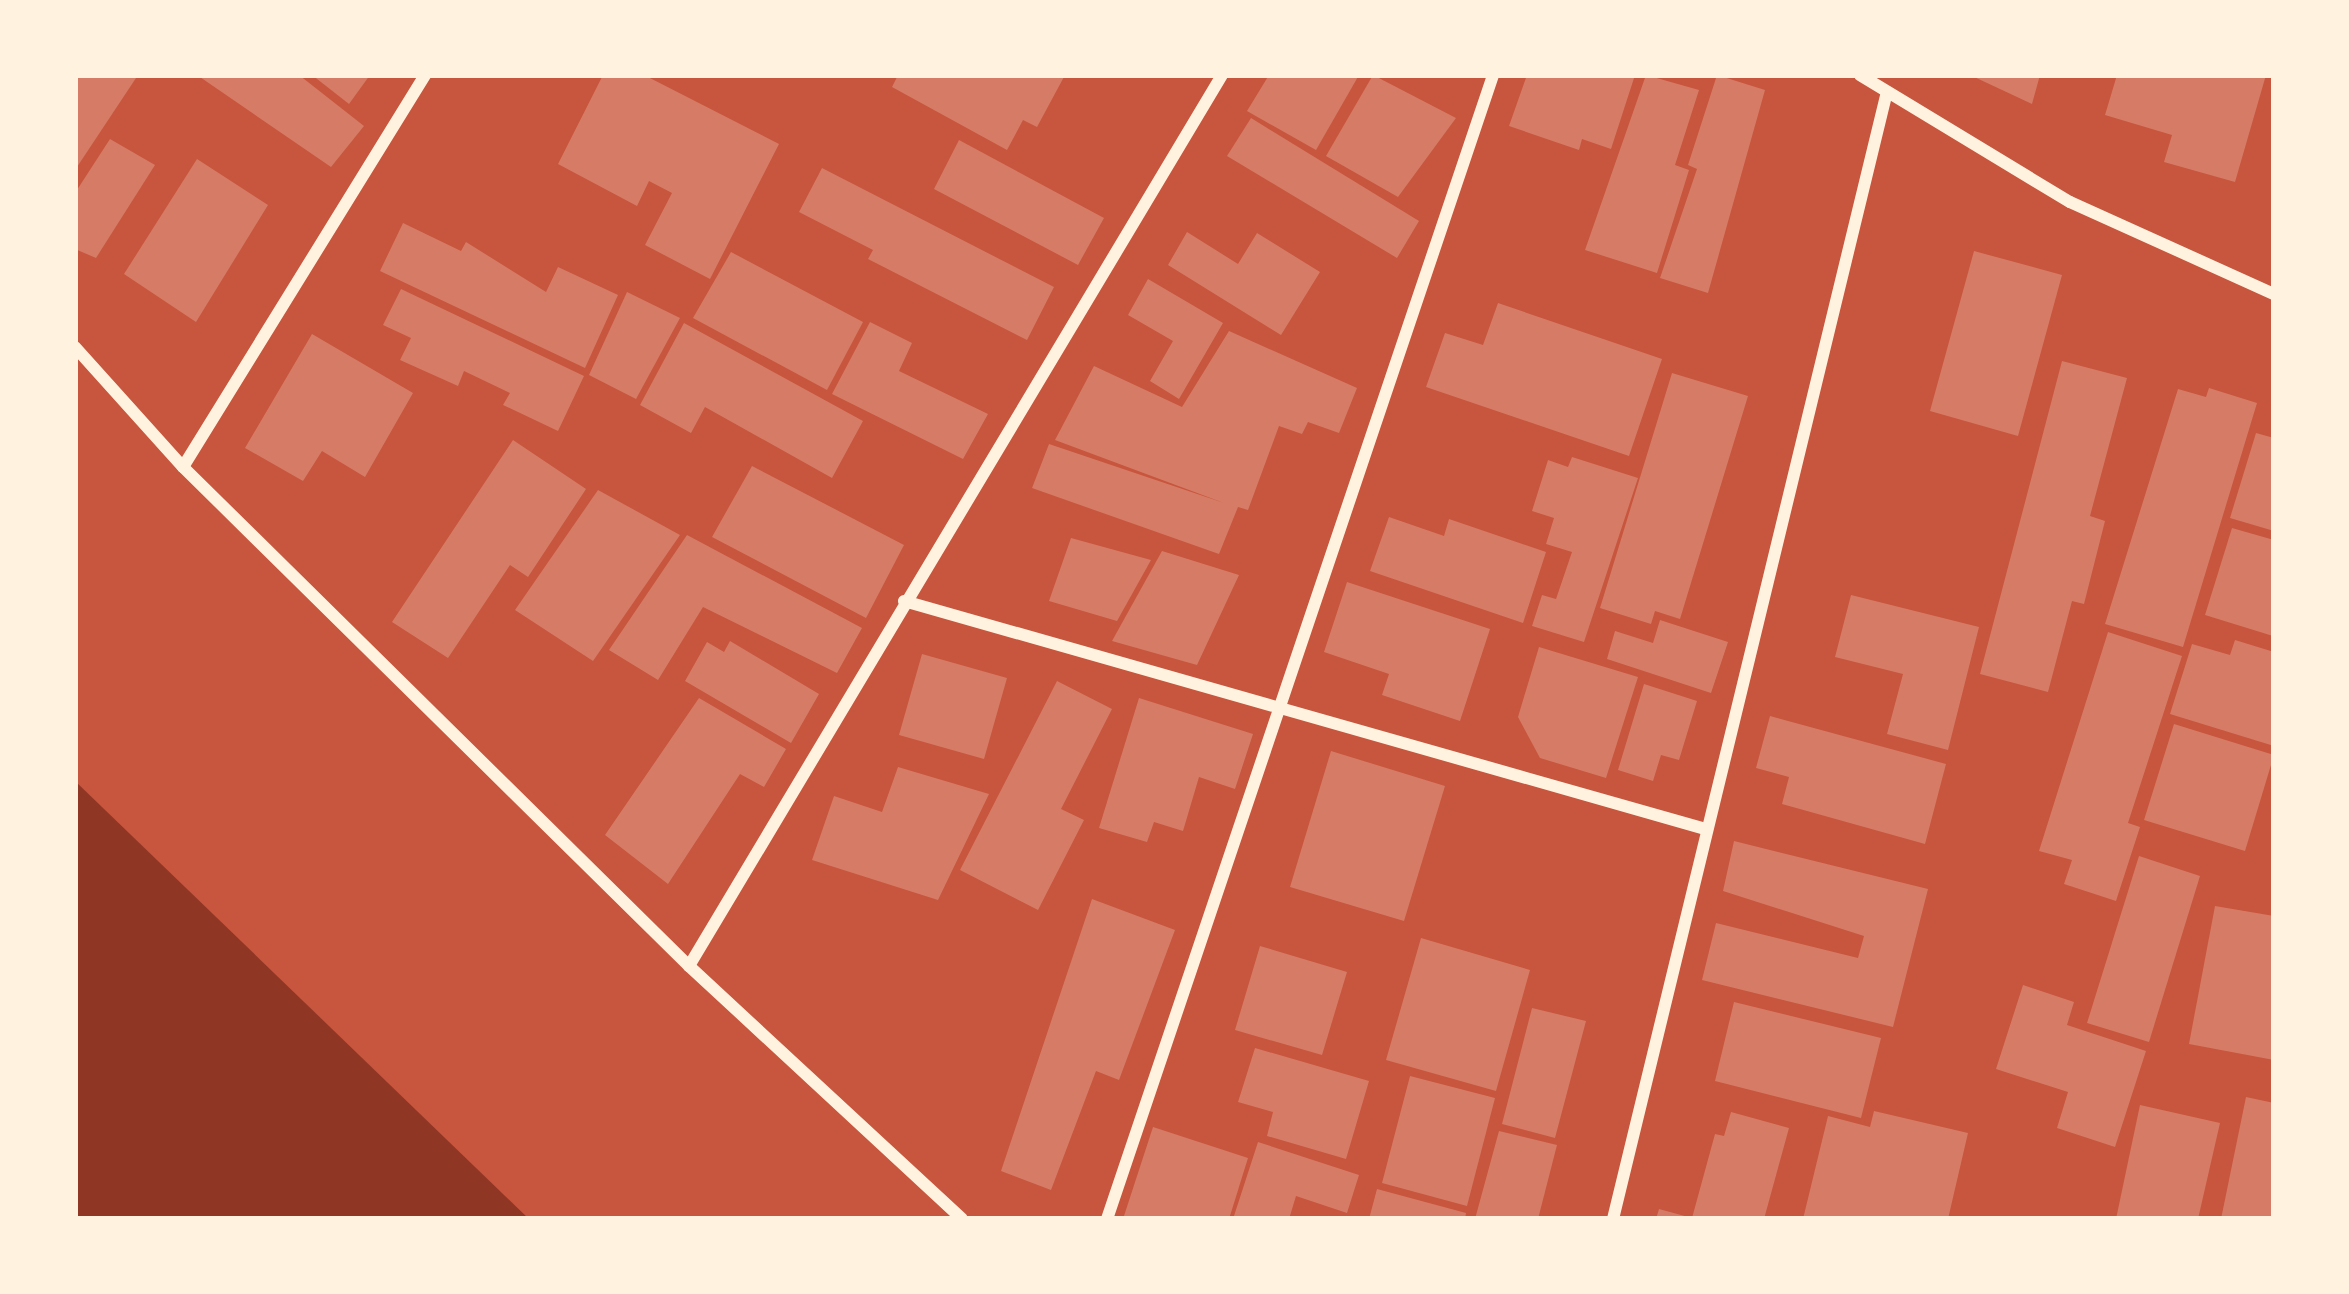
<!DOCTYPE html>
<style>
body{margin:0}
#map{position:relative;width:2349px;height:1294px;overflow:hidden;background:#c8553d;font-family:"Public Sans",sans-serif}
div>[style]{position:absolute}
.water>*{inset:0;background:#8f3625}
.building>*{inset:0;background:#d67c66}
.minor>*{height:12px;margin:-6px;padding:0 6px;transform-origin:6px;border-radius:6px;background:#fff3e0}
span{translate:-50% -50%;white-space:nowrap;text-align:center;line-height:1.15;-webkit-text-stroke:9px #fff3e0;paint-order:stroke}
.frame{position:absolute;inset:0;border:78px solid #fff3e0;pointer-events:none}
</style>
<div id="map">
<div class="water">
<i style="clip-path:polygon(75px 781px,529px 1219px,75px 1219px)"></i>
</div>
<div class="building">
<i style="clip-path:polygon(75px 75px,138px 75px,75px 170px)"></i>
<i style="clip-path:polygon(197px 75px,299px 75px,364px 126px,331px 167px)"></i>
<i style="clip-path:polygon(312px 75px,370px 75px,349px 104px)"></i>
<i style="clip-path:polygon(603px 75px,644px 75px,779px 144px,710px 279px,645px 245px,672px 193px,649px 181px,637px 206px,558px 164px)"></i>
<i style="clip-path:polygon(898px 75px,1065px 75px,1037px 127px,1023px 120px,1007px 150px,892px 87px)"></i>
<i style="clip-path:polygon(1269px 75px,1359px 75px,1316px 150px,1247px 111px)"></i>
<i style="clip-path:polygon(1373px 75px,1456px 118px,1398px 197px,1326px 156px)"></i>
<i style="clip-path:polygon(1527px 75px,1635px 75px,1611px 149px,1582px 139px,1579px 150px,1509px 126px)"></i>
<i style="clip-path:polygon(1646px 75px,1699px 90px,1675px 165px,1689px 170px,1657px 273px,1585px 250px)"></i>
<i style="clip-path:polygon(1717px 75px,1765px 90px,1708px 293px,1660px 278px,1697px 169px,1688px 165px)"></i>
<i style="clip-path:polygon(1970px 75px,2040px 75px,2032px 104px)"></i>
<i style="clip-path:polygon(2117px 75px,2266px 75px,2235px 182px,2164px 162px,2172px 135px,2105px 115px)"></i>
<i style="clip-path:polygon(1251px 118px,1419px 221px,1397px 258px,1227px 156px)"></i>
<i style="clip-path:polygon(110px 139px,155px 165px,96px 258px,75px 249px,75px 193px)"></i>
<i style="clip-path:polygon(959px 140px,1104px 218px,1078px 265px,934px 189px)"></i>
<i style="clip-path:polygon(197px 159px,268px 205px,196px 322px,124px 274px)"></i>
<i style="clip-path:polygon(822px 168px,1054px 287px,1027px 340px,868px 259px,873px 250px,799px 212px)"></i>
<i style="clip-path:polygon(403px 223px,461px 251px,466px 242px,546px 292px,558px 267px,618px 295px,585px 368px,380px 271px)"></i>
<i style="clip-path:polygon(1187px 232px,1238px 264px,1257px 233px,1320px 272px,1281px 335px,1168px 265px)"></i>
<i style="clip-path:polygon(1974px 251px,2062px 275px,2018px 436px,1930px 411px)"></i>
<i style="clip-path:polygon(731px 252px,863px 322px,827px 390px,693px 318px)"></i>
<i style="clip-path:polygon(1148px 279px,1223px 323px,1179px 399px,1150px 381px,1173px 341px,1128px 315px)"></i>
<i style="clip-path:polygon(401px 289px,584px 376px,558px 431px,503px 405px,510px 393px,464px 371px,458px 386px,400px 360px,411px 338px,383px 325px)"></i>
<i style="clip-path:polygon(627px 292px,680px 318px,636px 399px,589px 375px)"></i>
<i style="clip-path:polygon(1498px 303px,1662px 359px,1629px 456px,1426px 387px,1445px 333px,1483px 345px)"></i>
<i style="clip-path:polygon(870px 322px,912px 343px,899px 371px,988px 414px,963px 459px,832px 394px)"></i>
<i style="clip-path:polygon(684px 323px,863px 421px,832px 478px,705px 407px,691px 433px,640px 405px)"></i>
<i style="clip-path:polygon(1229px 331px,1357px 388px,1339px 433px,1308px 422px,1302px 434px,1279px 426px,1248px 510px,1238px 507px,1219px 554px,1032px 488px,1049px 444px,1224px 503px,1055px 440px,1094px 366px,1182px 407px)"></i>
<i style="clip-path:polygon(312px 334px,413px 393px,365px 477px,322px 451px,303px 481px,245px 448px)"></i>
<i style="clip-path:polygon(2062px 361px,2127px 378px,2090px 516px,2105px 521px,2084px 604px,2072px 601px,2048px 692px,1980px 674px)"></i>
<i style="clip-path:polygon(1672px 373px,1748px 396px,1680px 619px,1655px 611px,1651px 624px,1600px 608px)"></i>
<i style="clip-path:polygon(2209px 388px,2257px 403px,2183px 647px,2105px 624px,2178px 389px,2206px 397px)"></i>
<i style="clip-path:polygon(2256px 433px,2274px 438px,2274px 531px,2230px 518px)"></i>
<i style="clip-path:polygon(513px 440px,586px 489px,528px 577px,510px 565px,448px 658px,392px 622px)"></i>
<i style="clip-path:polygon(1572px 457px,1638px 478px,1584px 642px,1532px 626px,1542px 595px,1556px 599px,1572px 552px,1546px 544px,1554px 518px,1532px 511px,1548px 460px,1568px 467px)"></i>
<i style="clip-path:polygon(752px 466px,904px 545px,866px 618px,712px 537px)"></i>
<i style="clip-path:polygon(598px 490px,680px 535px,593px 661px,515px 610px)"></i>
<i style="clip-path:polygon(1389px 517px,1444px 536px,1449px 519px,1546px 552px,1523px 623px,1370px 571px)"></i>
<i style="clip-path:polygon(2232px 528px,2274px 540px,2273px 636px,2205px 615px)"></i>
<i style="clip-path:polygon(687px 535px,862px 628px,837px 673px,703px 607px,658px 680px,609px 650px)"></i>
<i style="clip-path:polygon(1071px 538px,1151px 560px,1117px 621px,1049px 601px)"></i>
<i style="clip-path:polygon(1162px 551px,1239px 575px,1197px 665px,1112px 641px)"></i>
<i style="clip-path:polygon(1347px 582px,1490px 629px,1460px 721px,1382px 695px,1389px 674px,1324px 652px)"></i>
<i style="clip-path:polygon(1851px 595px,1979px 627px,1948px 750px,1887px 734px,1903px 674px,1835px 657px)"></i>
<i style="clip-path:polygon(1660px 620px,1728px 642px,1711px 693px,1607px 659px,1615px 631px,1653px 643px)"></i>
<i style="clip-path:polygon(2108px 632px,2182px 656px,2128px 823px,2140px 827px,2116px 901px,2064px 884px,2072px 860px,2039px 851px)"></i>
<i style="clip-path:polygon(2235px 640px,2274px 652px,2274px 746px,2170px 714px,2192px 644px,2230px 655px)"></i>
<i style="clip-path:polygon(730px 641px,819px 694px,791px 743px,685px 681px,707px 642px,724px 652px)"></i>
<i style="clip-path:polygon(1539px 647px,1638px 677px,1606px 778px,1540px 758px,1518px 717px)"></i>
<i style="clip-path:polygon(922px 654px,1007px 678px,984px 759px,899px 735px)"></i>
<i style="clip-path:polygon(1057px 681px,1112px 709px,1061px 809px,1084px 820px,1038px 910px,960px 870px)"></i>
<i style="clip-path:polygon(1644px 684px,1697px 701px,1679px 760px,1661px 755px,1653px 781px,1618px 770px)"></i>
<i style="clip-path:polygon(699px 698px,786px 749px,764px 787px,740px 774px,668px 884px,605px 835px)"></i>
<i style="clip-path:polygon(1139px 698px,1253px 734px,1235px 789px,1199px 777px,1183px 831px,1154px 822px,1147px 842px,1099px 828px)"></i>
<i style="clip-path:polygon(1770px 716px,1946px 764px,1925px 844px,1782px 804px,1789px 777px,1756px 768px)"></i>
<i style="clip-path:polygon(2174px 724px,2274px 755px,2245px 851px,2144px 820px)"></i>
<i style="clip-path:polygon(1331px 751px,1445px 786px,1404px 921px,1290px 887px)"></i>
<i style="clip-path:polygon(898px 767px,989px 794px,938px 900px,812px 860px,834px 796px,882px 812px)"></i>
<i style="clip-path:polygon(1734px 841px,1928px 889px,1893px 1027px,1702px 980px,1716px 923px,1858px 958px,1864px 936px,1723px 891px)"></i>
<i style="clip-path:polygon(2139px 856px,2200px 876px,2149px 1042px,2087px 1023px)"></i>
<i style="clip-path:polygon(1092px 899px,1175px 930px,1119px 1080px,1096px 1071px,1051px 1190px,1001px 1171px)"></i>
<i style="clip-path:polygon(2215px 906px,2274px 916px,2274px 1060px,2189px 1044px)"></i>
<i style="clip-path:polygon(1421px 938px,1530px 970px,1496px 1091px,1386px 1060px)"></i>
<i style="clip-path:polygon(1260px 946px,1347px 972px,1322px 1055px,1235px 1030px)"></i>
<i style="clip-path:polygon(2023px 985px,2074px 1002px,2067px 1025px,2146px 1051px,2115px 1147px,2057px 1128px,2068px 1092px,1996px 1069px)"></i>
<i style="clip-path:polygon(1734px 1002px,1881px 1038px,1861px 1118px,1715px 1081px)"></i>
<i style="clip-path:polygon(1532px 1008px,1586px 1021px,1555px 1138px,1502px 1124px)"></i>
<i style="clip-path:polygon(1255px 1048px,1369px 1081px,1346px 1159px,1267px 1136px,1273px 1112px,1238px 1102px)"></i>
<i style="clip-path:polygon(1410px 1076px,1495px 1098px,1467px 1206px,1382px 1183px)"></i>
<i style="clip-path:polygon(2246px 1097px,2274px 1103px,2274px 1219px,2221px 1219px)"></i>
<i style="clip-path:polygon(2140px 1105px,2220px 1123px,2198px 1219px,2116px 1219px)"></i>
<i style="clip-path:polygon(1874px 1111px,1968px 1133px,1948px 1219px,1803px 1219px,1828px 1116px,1870px 1127px)"></i>
<i style="clip-path:polygon(1731px 1112px,1789px 1128px,1764px 1219px,1656px 1219px,1659px 1209px,1692px 1218px,1715px 1134px,1724px 1136px)"></i>
<i style="clip-path:polygon(1153px 1127px,1248px 1158px,1229px 1219px,1123px 1219px)"></i>
<i style="clip-path:polygon(1499px 1131px,1557px 1145px,1538px 1219px,1475px 1219px)"></i>
<i style="clip-path:polygon(1258px 1142px,1359px 1175px,1347px 1213px,1296px 1196px,1289px 1219px,1233px 1219px)"></i>
<i style="clip-path:polygon(1377px 1189px,1466px 1213px,1465px 1219px,1369px 1219px)"></i>
</div>
<div class="minor">
<i style="left:1860px;top:75px;width:245px;rotate:31.2deg"></i>
<i style="left:2070px;top:202px;width:224px;rotate:24.3deg"></i>
<i style="left:75px;top:347px;width:161px;rotate:48deg"></i>
<i style="left:183px;top:467px;width:711px;rotate:44.6deg"></i>
<i style="left:689px;top:966px;width:372px;rotate:42.8deg"></i>
<i style="left:183px;top:467px;width:461px;rotate:-58.3deg"></i>
<i style="left:904px;top:601px;width:830px;rotate:15.88deg"></i>
<i style="left:689px;top:966px;width:1038px;rotate:-59.11deg"></i>
<i style="left:1107px;top:1219px;width:1207px;rotate:-71.35deg"></i>
<i style="left:1613px;top:1219px;width:1160px;rotate:-76.34deg"></i>
</div>
<div class="frame"></div>
</div>
